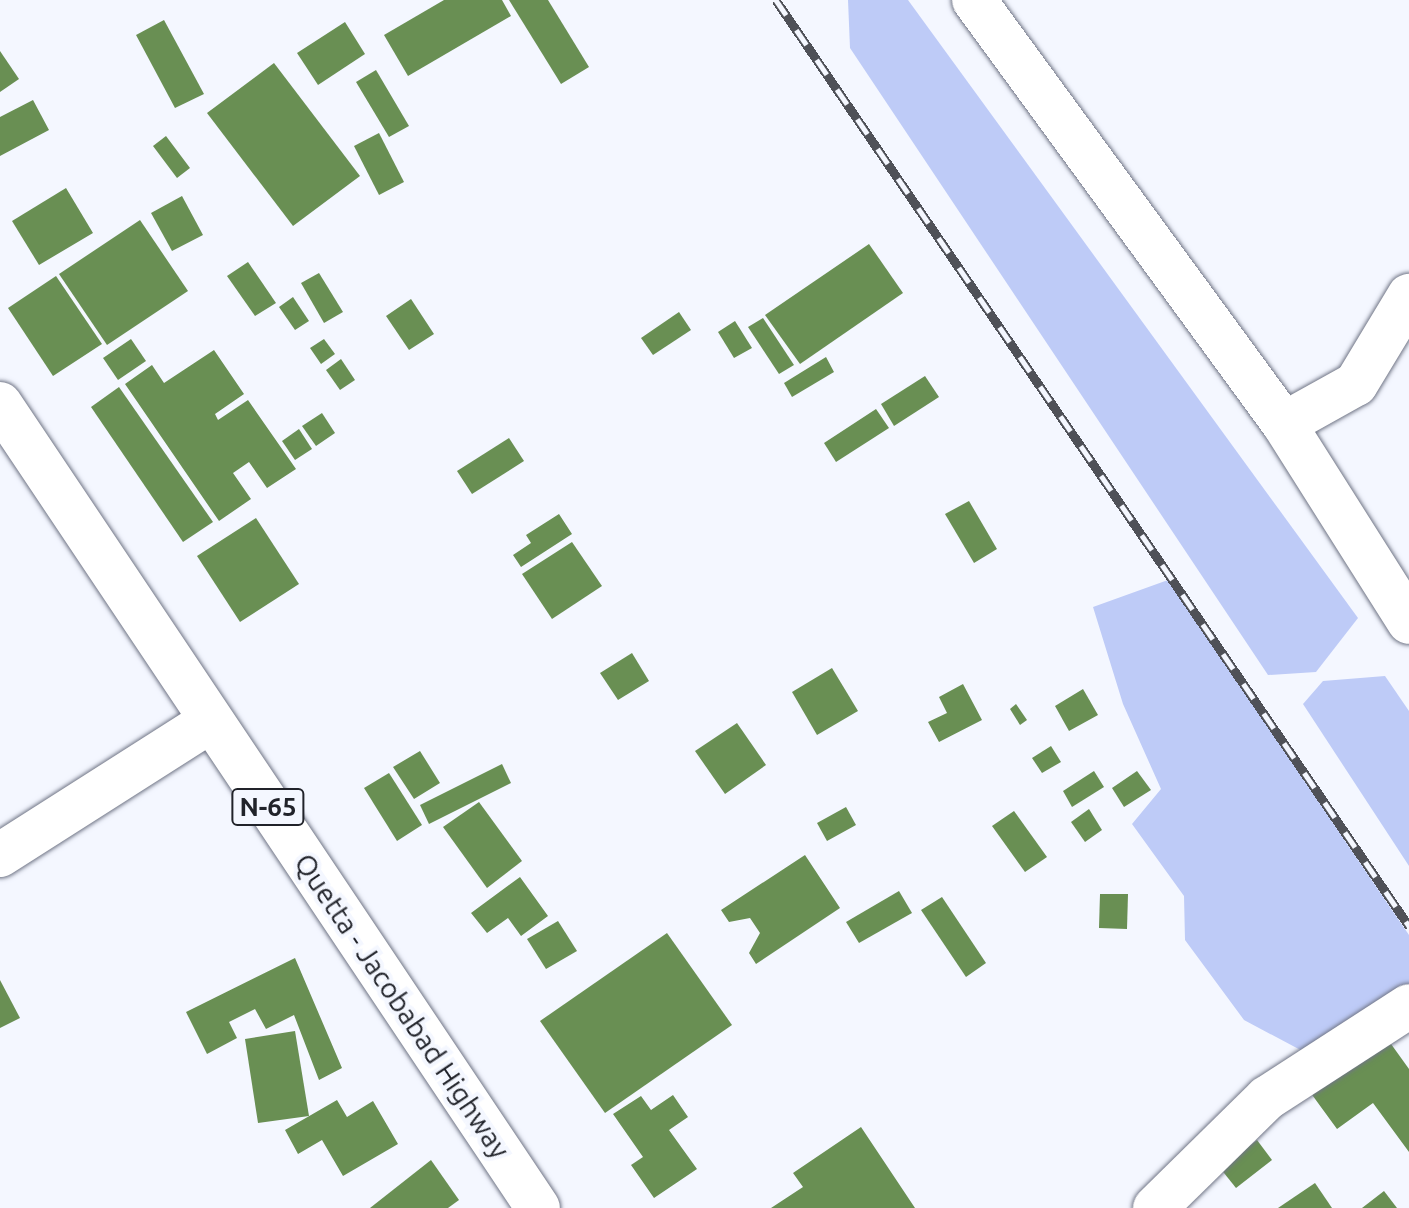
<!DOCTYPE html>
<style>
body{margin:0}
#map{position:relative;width:1409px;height:1208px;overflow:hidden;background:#f4f7ff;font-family:Ubuntu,sans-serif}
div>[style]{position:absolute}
.green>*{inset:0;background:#becbf7}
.building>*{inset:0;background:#698f53}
.roads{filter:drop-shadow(0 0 2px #707586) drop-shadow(0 0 2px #707586)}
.street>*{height:44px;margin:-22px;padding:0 22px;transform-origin:22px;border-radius:22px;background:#fff}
.highway>*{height:44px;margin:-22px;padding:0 22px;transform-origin:22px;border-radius:22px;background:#fff}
.rail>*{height:9px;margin-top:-4.5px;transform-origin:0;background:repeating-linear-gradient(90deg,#f4f7ff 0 18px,#4f5158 0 36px);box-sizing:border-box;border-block:2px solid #4f5158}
span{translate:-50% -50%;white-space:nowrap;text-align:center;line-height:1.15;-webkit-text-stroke:8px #f4f7ff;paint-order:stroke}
.shield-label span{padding:2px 6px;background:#f4f7ff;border:2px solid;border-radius:6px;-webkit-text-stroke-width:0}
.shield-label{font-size:26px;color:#21232a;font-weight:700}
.street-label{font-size:28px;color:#21232a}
</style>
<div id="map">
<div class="green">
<i style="clip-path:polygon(848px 0,908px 0,1358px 618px,1316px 672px,1268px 675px,850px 48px)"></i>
<i style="clip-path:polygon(1168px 580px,1409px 935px,1409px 986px,1308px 1054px,1244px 1020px,1185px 940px,1184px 896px,1132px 824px,1161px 789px,1123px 704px,1093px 607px)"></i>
<i style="clip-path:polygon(1385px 676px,1409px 711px,1409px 866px,1303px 704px,1323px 681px)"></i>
</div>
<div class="building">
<i style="clip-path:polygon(444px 0,502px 0,511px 16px,408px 76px,384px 35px)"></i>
<i style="clip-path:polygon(509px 0,548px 0,589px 67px,561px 84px)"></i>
<i style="clip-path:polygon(164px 20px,204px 94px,175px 108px,136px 35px)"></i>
<i style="clip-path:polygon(345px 22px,365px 54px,318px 85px,297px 53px)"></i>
<i style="clip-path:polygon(0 51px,19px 79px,0 92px)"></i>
<i style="clip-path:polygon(274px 63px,360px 176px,293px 226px,207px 113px)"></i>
<i style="clip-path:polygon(376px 70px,409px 126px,389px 137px,356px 82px)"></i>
<i style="clip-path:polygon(33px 100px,49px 130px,0 156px,0 117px)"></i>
<i style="clip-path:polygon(379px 133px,404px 182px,379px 195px,354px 146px)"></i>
<i style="clip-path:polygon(166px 136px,190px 168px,177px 178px,153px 146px)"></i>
<i style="clip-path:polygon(66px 188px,93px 233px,39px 265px,12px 221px)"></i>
<i style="clip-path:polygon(182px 196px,203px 235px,172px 251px,151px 213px)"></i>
<i style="clip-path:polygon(140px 220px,188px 291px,107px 345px,59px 274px)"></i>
<i style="clip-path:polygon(869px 244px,903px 293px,800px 364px,765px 315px)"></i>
<i style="clip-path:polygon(248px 262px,276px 303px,255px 316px,227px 276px)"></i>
<i style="clip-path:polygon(319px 273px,343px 312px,324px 323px,301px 283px)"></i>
<i style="clip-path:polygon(56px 276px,102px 344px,53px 376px,8px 308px)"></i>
<i style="clip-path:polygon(293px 297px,309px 321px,295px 330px,279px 307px)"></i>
<i style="clip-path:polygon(411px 299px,434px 334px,409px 350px,386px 316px)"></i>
<i style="clip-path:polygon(679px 312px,691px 330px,653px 355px,641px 338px)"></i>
<i style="clip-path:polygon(763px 318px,794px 365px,779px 374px,748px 327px)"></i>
<i style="clip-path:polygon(735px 321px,752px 348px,734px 358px,718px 332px)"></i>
<i style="clip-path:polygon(131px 339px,146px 361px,118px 380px,103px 358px)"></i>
<i style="clip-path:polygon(324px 339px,335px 354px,321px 364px,310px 348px)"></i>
<i style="clip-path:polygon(214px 350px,244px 394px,215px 414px,218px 420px,248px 400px,296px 469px,267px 488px,249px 462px,233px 473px,251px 499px,219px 521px,125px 384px,152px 365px,164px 383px)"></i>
<i style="clip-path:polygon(826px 357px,834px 372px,792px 397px,784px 383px)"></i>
<i style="clip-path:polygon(341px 359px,355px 380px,340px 390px,326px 370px)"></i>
<i style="clip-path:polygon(925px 376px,939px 397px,894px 426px,881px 404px)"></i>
<i style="clip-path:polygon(119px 387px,213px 522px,183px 542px,91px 407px)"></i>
<i style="clip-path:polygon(876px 409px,889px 428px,836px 462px,824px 443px)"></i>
<i style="clip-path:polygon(322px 413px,335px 433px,316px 446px,302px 426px)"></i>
<i style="clip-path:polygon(299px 429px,312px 449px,295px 460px,282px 441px)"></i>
<i style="clip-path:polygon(509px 438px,524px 461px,472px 494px,457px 471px)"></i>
<i style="clip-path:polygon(969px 501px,997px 549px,974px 563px,945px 514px)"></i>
<i style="clip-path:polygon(559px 514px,572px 534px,521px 567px,513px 555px,531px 543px,526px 535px)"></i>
<i style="clip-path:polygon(256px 518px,299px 584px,240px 622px,197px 556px)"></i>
<i style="clip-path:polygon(572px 542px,602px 586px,552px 619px,522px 574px)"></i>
<i style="clip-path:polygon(632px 653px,649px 681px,618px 700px,600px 673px)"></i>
<i style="clip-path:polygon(832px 668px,858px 711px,817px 735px,792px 692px)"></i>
<i style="clip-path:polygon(963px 684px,982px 720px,939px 742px,928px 722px,947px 713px,939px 697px)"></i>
<i style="clip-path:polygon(1083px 689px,1098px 715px,1069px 731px,1055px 706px)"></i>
<i style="clip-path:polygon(1016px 704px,1027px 720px,1020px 725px,1010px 709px)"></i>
<i style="clip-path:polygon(737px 723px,766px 765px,725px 794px,695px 751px)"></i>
<i style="clip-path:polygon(1051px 746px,1061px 762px,1042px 773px,1032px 758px)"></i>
<i style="clip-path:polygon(420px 751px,440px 783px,414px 799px,393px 767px)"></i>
<i style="clip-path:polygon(502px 764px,511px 783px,429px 824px,420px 805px)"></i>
<i style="clip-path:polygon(1094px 771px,1104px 787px,1072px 807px,1063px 791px)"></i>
<i style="clip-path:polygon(1137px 771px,1151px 790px,1124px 807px,1112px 788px)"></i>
<i style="clip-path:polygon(389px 773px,422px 825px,397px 841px,364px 788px)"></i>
<i style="clip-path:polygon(479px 802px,522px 861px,487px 888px,443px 827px)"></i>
<i style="clip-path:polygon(846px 807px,856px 825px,827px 841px,817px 823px)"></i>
<i style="clip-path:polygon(1089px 809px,1102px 830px,1085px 842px,1071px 822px)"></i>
<i style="clip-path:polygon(1014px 811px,1047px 857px,1025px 872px,992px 826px)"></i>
<i style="clip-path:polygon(805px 855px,840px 908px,756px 964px,749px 953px,760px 933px,750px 918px,729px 922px,721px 910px)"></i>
<i style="clip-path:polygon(520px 877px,548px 916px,521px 936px,508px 918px,487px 933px,471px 913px)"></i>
<i style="clip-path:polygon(899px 891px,912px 913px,859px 943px,846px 922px)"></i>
<i style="clip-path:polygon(1100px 894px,1128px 894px,1127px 929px,1099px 928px)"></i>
<i style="clip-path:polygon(942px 897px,986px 963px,966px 977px,921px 910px)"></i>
<i style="clip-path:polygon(558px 921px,577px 951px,546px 969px,527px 939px)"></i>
<i style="clip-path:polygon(667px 933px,732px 1025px,605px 1113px,540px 1021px)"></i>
<i style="clip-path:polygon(295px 958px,342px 1068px,319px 1080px,294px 1015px,266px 1029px,255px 1009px,229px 1022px,237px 1038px,207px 1054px,186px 1012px)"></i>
<i style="clip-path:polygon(0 980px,20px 1018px,0 1028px)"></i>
<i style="clip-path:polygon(295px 1031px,309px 1116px,258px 1123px,245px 1039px)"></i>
<i style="clip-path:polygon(1386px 1037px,1409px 1069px,1409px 1152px,1373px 1103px,1337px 1129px,1310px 1092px)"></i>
<i style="clip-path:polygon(673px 1095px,688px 1117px,669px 1130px,697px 1169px,654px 1198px,631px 1165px,643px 1157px,613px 1114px,641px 1096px,651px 1110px)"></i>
<i style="clip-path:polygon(337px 1100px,347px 1117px,373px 1101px,398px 1144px,343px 1176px,322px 1140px,298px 1154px,285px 1130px)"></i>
<i style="clip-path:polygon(861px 1127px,915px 1208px,771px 1208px,803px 1187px,793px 1173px)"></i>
<i style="clip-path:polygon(1257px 1140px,1272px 1160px,1236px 1188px,1220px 1168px)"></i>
<i style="clip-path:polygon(431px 1160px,459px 1200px,448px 1208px,370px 1208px)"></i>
<i style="clip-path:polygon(1315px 1183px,1332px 1208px,1278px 1208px)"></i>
<i style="clip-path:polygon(1384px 1191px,1397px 1208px,1362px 1208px)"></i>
</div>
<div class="roads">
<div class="street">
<i style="left:974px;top:0;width:525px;rotate:53.83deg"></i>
<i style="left:1284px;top:424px;width:234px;rotate:57.7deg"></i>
<i style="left:1284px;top:424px;width:82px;rotate:-29.1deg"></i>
<i style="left:1356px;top:384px;width:103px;rotate:-58.9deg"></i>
<i style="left:0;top:855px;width:249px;rotate:-32.5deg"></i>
<i style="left:1155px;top:1208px;width:157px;rotate:-44.5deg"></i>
<i style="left:1267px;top:1098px;width:169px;rotate:-32.9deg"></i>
</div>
<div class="highway">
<i style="left:0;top:404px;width:967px;rotate:56.21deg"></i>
</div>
</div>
<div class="rail">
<i style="left:776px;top:0;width:1122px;rotate:55.64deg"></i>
</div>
<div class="shield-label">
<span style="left:268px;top:807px">N-65</span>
</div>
<div class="street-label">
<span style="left:402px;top:1006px;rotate:56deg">Quetta - Jacobabad Highway</span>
</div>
</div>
